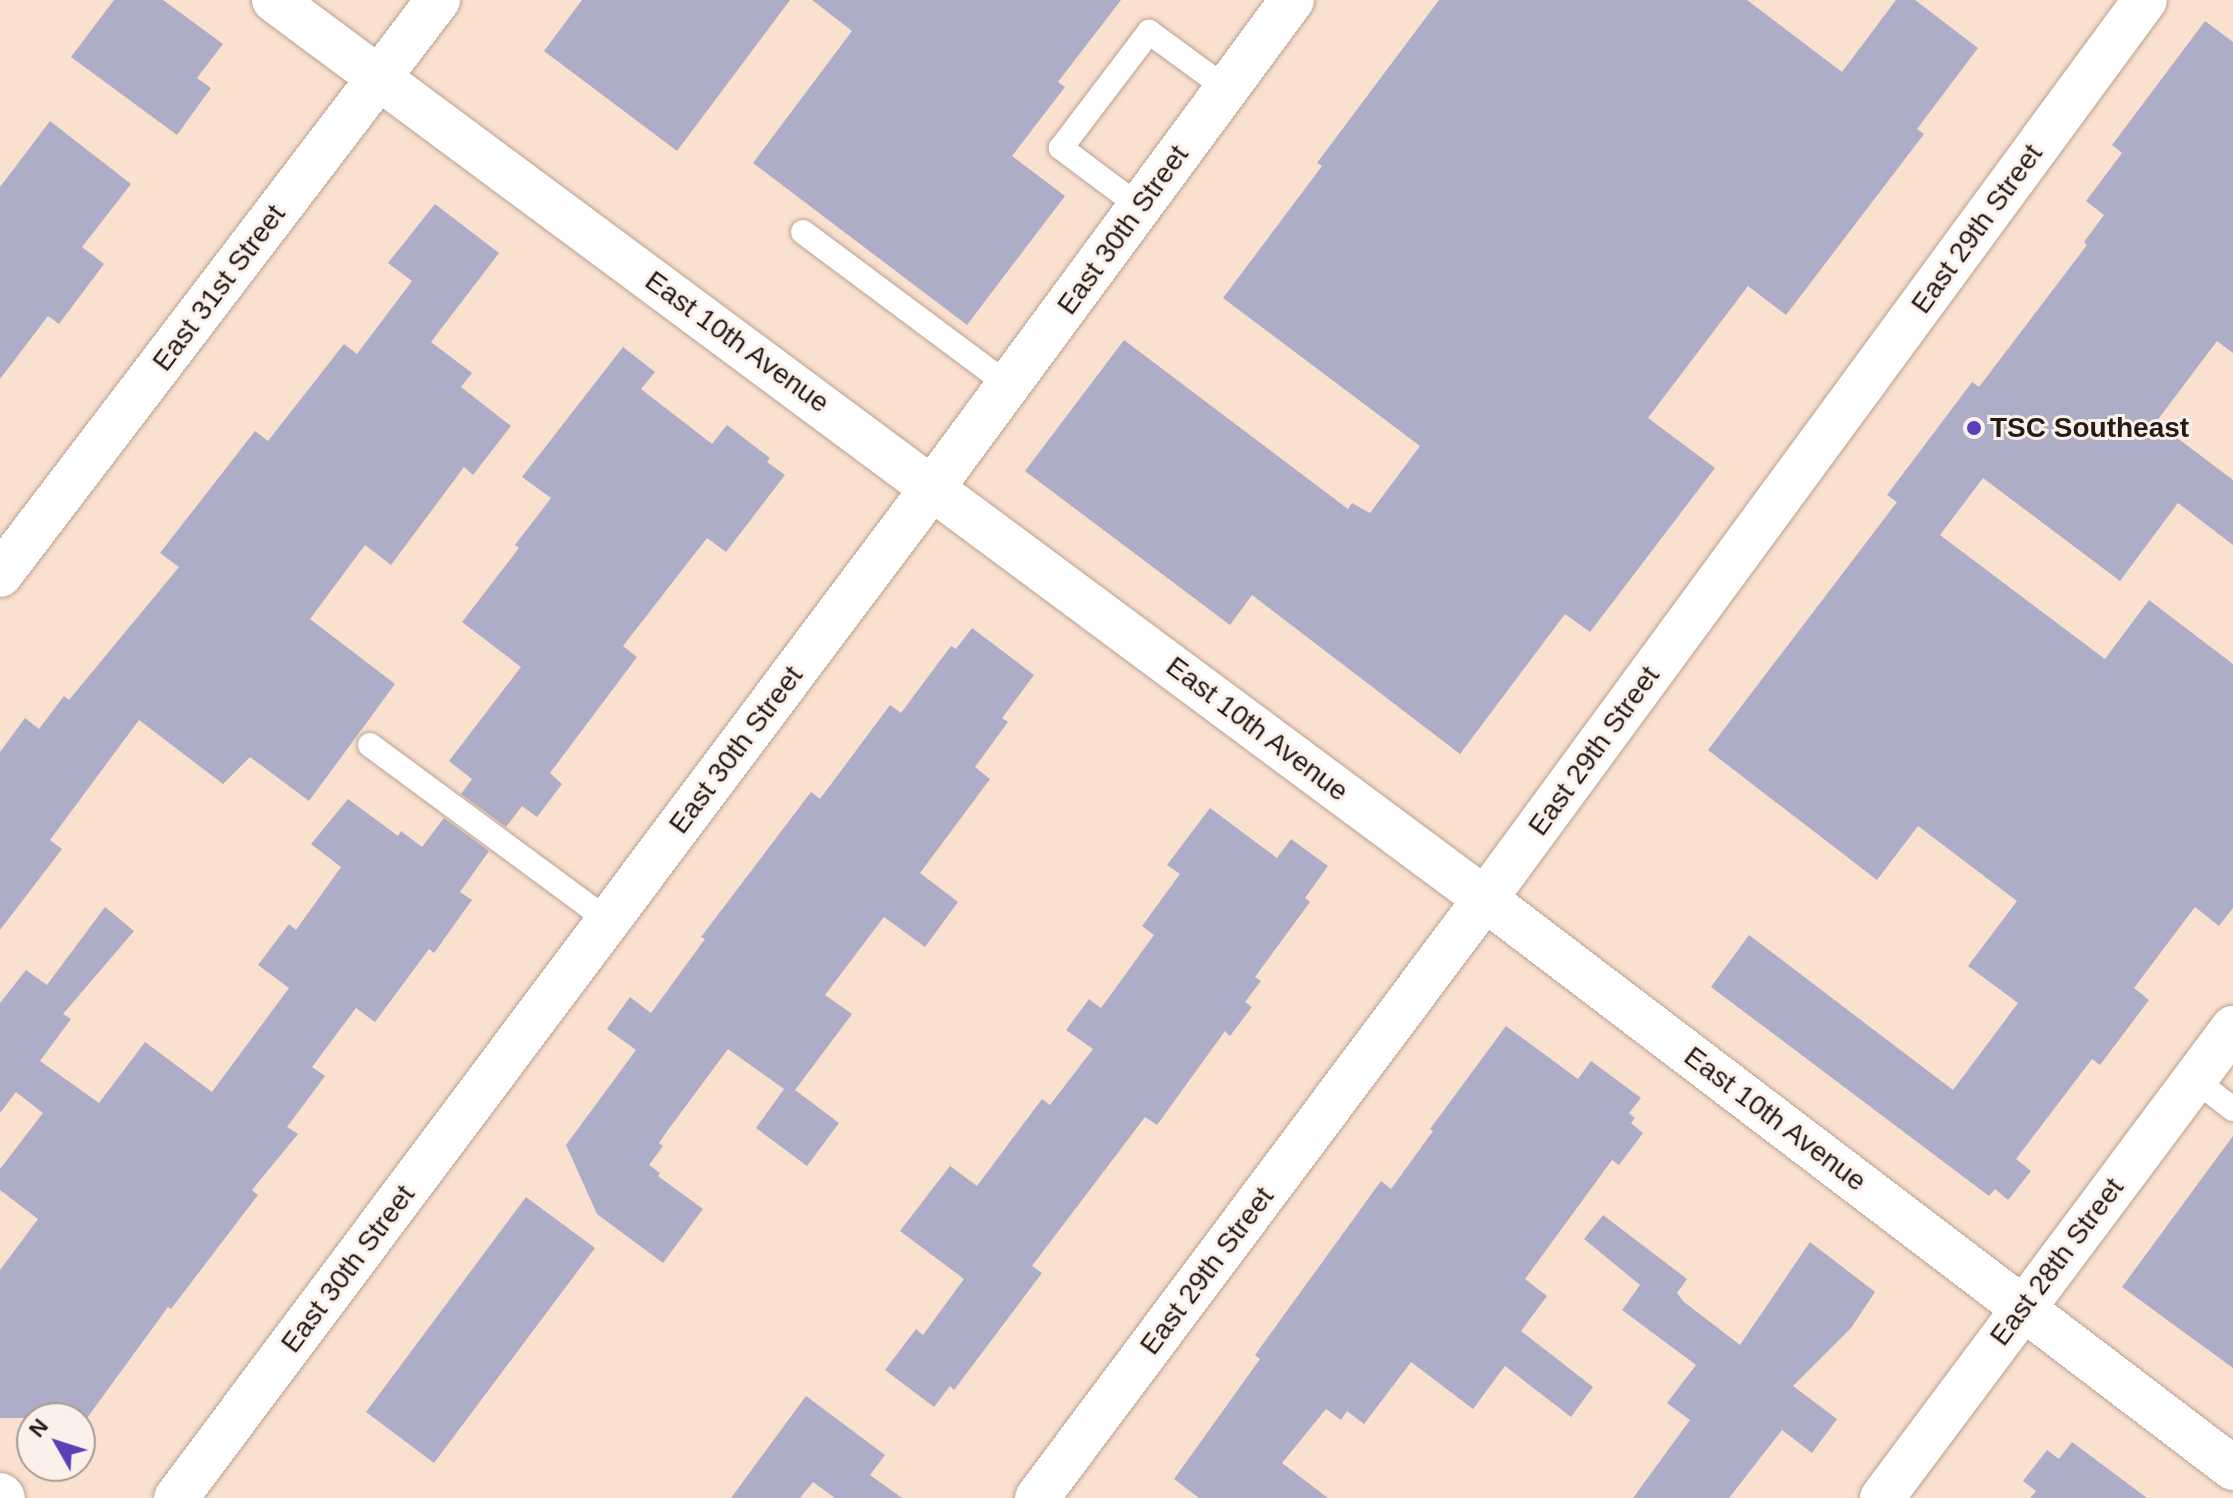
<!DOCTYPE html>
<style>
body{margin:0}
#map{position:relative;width:2233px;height:1498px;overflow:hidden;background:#fae0cf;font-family:Arial,sans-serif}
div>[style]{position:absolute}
.building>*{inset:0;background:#aeadc7}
.roads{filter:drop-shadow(0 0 2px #baa191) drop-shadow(0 0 2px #baa191)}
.lane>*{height:24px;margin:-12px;padding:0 12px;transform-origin:12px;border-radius:12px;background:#fff}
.street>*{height:44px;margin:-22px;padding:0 22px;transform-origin:22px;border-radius:22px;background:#fff}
.secondary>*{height:44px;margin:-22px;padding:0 22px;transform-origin:22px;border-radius:22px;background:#fff}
.dots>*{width:22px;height:22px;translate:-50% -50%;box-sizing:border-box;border:4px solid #fcf1ea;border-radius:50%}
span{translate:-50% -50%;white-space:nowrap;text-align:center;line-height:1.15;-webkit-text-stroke:6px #fcf1ea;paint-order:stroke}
.street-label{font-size:28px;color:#241b15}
.poi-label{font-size:28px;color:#241b15;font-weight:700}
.left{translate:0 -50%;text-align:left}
.north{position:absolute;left:16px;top:1402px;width:80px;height:80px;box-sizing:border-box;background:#fcf1ea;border:2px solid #a69b95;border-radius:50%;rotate:309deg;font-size:22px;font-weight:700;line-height:32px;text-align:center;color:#241b15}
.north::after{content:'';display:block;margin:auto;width:28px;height:36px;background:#5940b8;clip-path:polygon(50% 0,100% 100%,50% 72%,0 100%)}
</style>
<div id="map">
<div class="building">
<i style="clip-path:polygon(114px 0,163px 0,223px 44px,197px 78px,211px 88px,177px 135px,71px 57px)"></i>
<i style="clip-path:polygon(582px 0,790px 0,677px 151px,544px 51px)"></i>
<i style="clip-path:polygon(812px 0,1121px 0,1058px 82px,1065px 87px,1012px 156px,1065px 196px,967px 325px,753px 163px,852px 31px)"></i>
<i style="clip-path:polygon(1439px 0,1747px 0,1842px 72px,1896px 0,1915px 0,1978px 48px,1917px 129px,1924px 134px,1786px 315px,1748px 286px,1648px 418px,1715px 468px,1590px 632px,1565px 614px,1460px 754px,1252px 595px,1230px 625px,1025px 471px,1124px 340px,1348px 509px,1352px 503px,1370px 513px,1420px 446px,1223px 298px,1322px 166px,1317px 163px)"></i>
<i style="clip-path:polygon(2205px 21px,2233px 42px,2233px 353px,2217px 341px,2156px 422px,2233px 480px,2233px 545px,2178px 503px,2120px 581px,1983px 478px,1940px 535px,2105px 659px,2149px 600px,2233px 664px,2233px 908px,2219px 926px,2195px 907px,2134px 988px,2149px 1000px,2100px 1065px,2092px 1059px,2016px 1159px,2031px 1171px,2008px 1200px,1995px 1189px,1989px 1196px,1711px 987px,1749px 935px,1953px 1090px,2018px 1003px,1968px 966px,2017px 901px,1918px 826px,1877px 880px,1708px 750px,1897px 502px,1887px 495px,1972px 382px,1979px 387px,2087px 245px,2084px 242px,2104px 215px,2086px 201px,2122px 153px,2112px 145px)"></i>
<i style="clip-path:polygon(50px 121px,131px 184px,82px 247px,104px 264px,59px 324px,48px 316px,0 379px,0 187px)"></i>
<i style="clip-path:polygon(435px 204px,499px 253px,431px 342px,472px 373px,461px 387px,511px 426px,473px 475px,464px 467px,391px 565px,365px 545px,310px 619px,395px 684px,309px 801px,250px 757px,223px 784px,139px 720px,50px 840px,62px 849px,0 930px,0 752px,25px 718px,39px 729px,64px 696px,69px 700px,179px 567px,160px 553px,255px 431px,268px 441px,344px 344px,357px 354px,412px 281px,388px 263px)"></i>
<i style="clip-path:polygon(623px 347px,655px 372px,641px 389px,712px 444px,727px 425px,770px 458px,767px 462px,785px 475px,726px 552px,707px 538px,623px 646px,637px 657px,550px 773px,562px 784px,537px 817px,522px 806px,506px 827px,461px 794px,472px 779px,449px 761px,521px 667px,462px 622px,519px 548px,515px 545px,551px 498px,522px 477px)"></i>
<i style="clip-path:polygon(972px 628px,1034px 675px,1002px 718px,1008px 722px,975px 767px,990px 779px,920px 873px,958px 902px,925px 947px,884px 917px,825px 995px,852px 1014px,795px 1090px,839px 1123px,807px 1166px,756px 1128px,784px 1089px,728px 1049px,668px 1130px,659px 1143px,663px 1146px,649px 1165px,660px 1173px,658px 1176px,703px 1209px,663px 1263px,597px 1214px,566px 1145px,636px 1050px,607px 1029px,630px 997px,651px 1013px,705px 939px,701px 937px,811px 792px,820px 799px,890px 705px,901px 713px,951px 646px,956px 649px)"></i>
<i style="clip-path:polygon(348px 799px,398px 836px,401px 831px,422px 847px,444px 818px,489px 851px,460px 892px,472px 900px,434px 953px,429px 949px,375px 1022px,356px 1008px,312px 1067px,325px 1076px,287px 1127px,298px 1134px,252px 1190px,258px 1195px,171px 1309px,168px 1307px,87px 1418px,0 1418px,0 1270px,38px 1219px,0 1190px,0 1169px,43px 1113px,16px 1092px,0 1113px,0 1003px,26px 970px,47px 985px,105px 907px,134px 931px,63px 1014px,71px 1019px,40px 1061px,99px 1103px,145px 1042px,212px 1092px,289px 988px,258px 965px,289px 924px,296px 930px,341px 867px,311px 844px)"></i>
<i style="clip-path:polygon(1210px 808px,1277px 858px,1291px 839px,1328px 866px,1305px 898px,1310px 902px,1255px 977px,1261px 981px,1245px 1002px,1252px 1007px,1230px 1036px,1225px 1031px,1157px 1125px,1145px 1117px,1032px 1266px,1042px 1273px,954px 1390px,950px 1386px,934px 1407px,885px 1370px,916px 1329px,923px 1335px,964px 1279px,900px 1231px,950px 1166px,977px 1186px,1042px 1099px,1050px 1105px,1093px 1049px,1066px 1030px,1089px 999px,1101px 1008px,1154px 935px,1142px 926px,1180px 874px,1167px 865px)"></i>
<i style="clip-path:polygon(1506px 1026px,1578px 1079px,1591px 1061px,1641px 1098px,1629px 1113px,1635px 1118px,1631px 1123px,1643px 1133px,1619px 1165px,1612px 1160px,1525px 1279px,1547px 1296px,1521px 1331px,1593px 1387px,1571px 1417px,1505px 1366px,1473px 1409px,1411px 1362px,1364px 1424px,1347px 1411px,1341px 1420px,1326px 1409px,1282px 1463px,1328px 1498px,1199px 1498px,1174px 1479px,1260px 1359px,1255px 1355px,1381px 1181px,1391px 1189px,1433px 1131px,1430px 1129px)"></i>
<i style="clip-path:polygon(2233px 1136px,2233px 1368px,2122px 1287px)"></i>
<i style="clip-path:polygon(526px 1197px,595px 1248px,434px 1463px,366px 1412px)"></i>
<i style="clip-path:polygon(1603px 1215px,1687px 1279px,1677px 1293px,1684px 1302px,1740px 1345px,1810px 1242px,1875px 1292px,1851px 1328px,1793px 1386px,1837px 1419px,1812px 1453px,1782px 1430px,1729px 1498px,1633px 1498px,1690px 1420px,1667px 1403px,1696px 1365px,1622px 1310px,1640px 1285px,1584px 1239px)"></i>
<i style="clip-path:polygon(806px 1396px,885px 1455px,870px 1475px,902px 1498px,835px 1498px,813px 1482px,800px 1498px,731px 1498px)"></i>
<i style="clip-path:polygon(2072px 1442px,2147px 1498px,2030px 1498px,2036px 1491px,2023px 1481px,2047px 1450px,2059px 1459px)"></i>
</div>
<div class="roads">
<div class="lane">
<i style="left:1140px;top:207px;width:99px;rotate:-143.2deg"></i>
<i style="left:1061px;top:148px;width:146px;rotate:-52.8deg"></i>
<i style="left:1149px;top:32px;width:97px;rotate:36.2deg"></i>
<i style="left:803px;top:232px;width:256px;rotate:36.7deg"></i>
<i style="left:370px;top:745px;width:297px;rotate:36.4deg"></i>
<i style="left:2194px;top:1079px;width:49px;rotate:37.6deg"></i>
</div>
<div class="street">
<i style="left:0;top:575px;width:723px;rotate:-52.7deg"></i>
<i style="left:0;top:1495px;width:4px;rotate:45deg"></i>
<i style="left:176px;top:1498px;width:1263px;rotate:-53.18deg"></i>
<i style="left:933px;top:487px;width:605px;rotate:-53.6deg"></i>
<i style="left:1037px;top:1498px;width:748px;rotate:-53.21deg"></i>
<i style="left:1485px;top:899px;width:1115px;rotate:-53.72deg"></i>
<i style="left:1882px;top:1498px;width:587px;rotate:-53.25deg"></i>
</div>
<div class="secondary">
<i style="left:274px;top:0;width:1508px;rotate:36.59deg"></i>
<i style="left:1485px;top:899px;width:940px;rotate:37.26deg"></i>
</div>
</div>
<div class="dots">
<i style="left:1974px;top:428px;background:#5940b8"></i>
</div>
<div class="street-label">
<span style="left:1977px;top:229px;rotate:-54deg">East 29th Street</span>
<span style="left:1123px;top:230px;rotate:-54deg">East 30th Street</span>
<span style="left:219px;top:288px;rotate:-53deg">East 31st Street</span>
<span style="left:737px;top:342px;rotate:36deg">East 10th Avenue</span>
<span style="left:1257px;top:729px;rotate:37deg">East 10th Avenue</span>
<span style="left:736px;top:750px;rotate:-53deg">East 30th Street</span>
<span style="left:1594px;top:751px;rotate:-54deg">East 29th Street</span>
<span style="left:1775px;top:1119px;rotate:37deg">East 10th Avenue</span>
<span style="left:2057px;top:1262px;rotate:-53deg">East 28th Street</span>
<span style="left:348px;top:1269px;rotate:-53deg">East 30th Street</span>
<span style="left:1207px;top:1271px;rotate:-53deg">East 29th Street</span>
</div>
<div class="poi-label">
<span class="left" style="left:1990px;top:428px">TSC Southeast</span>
</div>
<div class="north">N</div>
</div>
